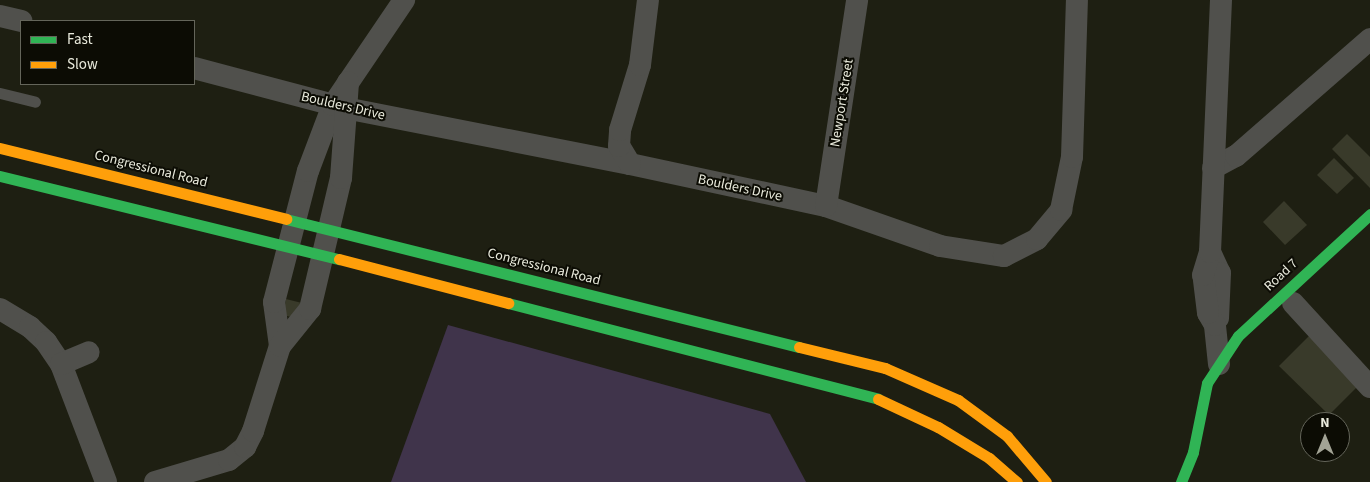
<!DOCTYPE html>
<style>
body{margin:0}
#map{position:relative;width:1370px;height:482px;overflow:hidden;background:#1e1f12;font-family:"Source Sans 3",sans-serif}
div>[style]{position:absolute}
.green>*{inset:0;background:#40344b}
.building>*{inset:0;background:#393a2a}
.lane>*{height:11px;margin:-5.5px;padding:0 5.5px;transform-origin:5.5px;border-radius:5.5px;background:#50504c}
.street>*{height:22px;margin:-11px;padding:0 11px;transform-origin:11px;border-radius:11px;background:#50504c}
.fast>*{height:11px;margin:-5.5px;padding:0 5.5px;transform-origin:5.5px;border-radius:5.5px;background:#30b455}
.slow>*{height:11px;margin:-5.5px;padding:0 5.5px;transform-origin:5.5px;border-radius:5.5px;background:#ff9f0a}
span{translate:-50% -50%;white-space:nowrap;text-align:center;line-height:1.15;-webkit-text-stroke:4px #0c0c04;paint-order:stroke}
.street-label{font-size:14px;color:#e9eadc}
.legend{position:absolute;left:20px;top:20px;width:175px;height:65px;box-sizing:border-box;background:#0c0c04;border:1px solid #64655a;margin:0;padding:6px 9px;list-style:none;font-size:15px;color:#e9eadc}
.legend li{display:flex;align-items:center;gap:10px;height:25px}
.legend b{width:25px;border:1px solid #64655a}
.north{position:absolute;left:1300px;top:412px;width:50px;height:50px;box-sizing:border-box;background:#0c0c04;border:1px solid #64655a;border-radius:50%;rotate:0deg;font-size:14px;font-weight:700;line-height:20px;text-align:center;color:#e9eadc}
.north::after{content:'';display:block;margin:auto;width:18px;height:22px;background:#a2a395;clip-path:polygon(50% 0,100% 100%,50% 72%,0 100%)}
</style>
<div id="map">
<div class="green">
<i style="clip-path:polygon(448px 325px,770px 414px,806px 482px,391px 482px)"></i>
</div>
<div class="building">
<i style="clip-path:polygon(1347px 134px,1370px 157px,1370px 188px,1332px 149px)"></i>
<i style="clip-path:polygon(1334px 158px,1354px 178px,1337px 194px,1317px 175px)"></i>
<i style="clip-path:polygon(1284px 201px,1307px 225px,1285px 245px,1263px 222px)"></i>
<i style="clip-path:polygon(286px 299px,302px 303px,299px 319px,283px 315px)"></i>
<i style="clip-path:polygon(1309px 336px,1359px 385px,1329px 415px,1279px 366px)"></i>
</div>
<div class="lane">
<i style="left:0;top:93px;width:36px;rotate:14deg"></i>
</div>
<div class="street">
<i style="left:0;top:16px;width:22px;rotate:13deg"></i>
<i style="left:194px;top:68px;width:156px;rotate:14.8deg"></i>
<i style="left:345px;top:108px;width:290px;rotate:11.1deg"></i>
<i style="left:630px;top:164px;width:200px;rotate:12.1deg"></i>
<i style="left:826px;top:206px;width:121px;rotate:19.3deg"></i>
<i style="left:940px;top:246px;width:65px;rotate:8.9deg"></i>
<i style="left:1004px;top:256px;width:37px;rotate:-27deg"></i>
<i style="left:1037px;top:239px;width:38px;rotate:-50deg"></i>
<i style="left:1061px;top:210px;width:54px;rotate:-78.3deg"></i>
<i style="left:1072px;top:157px;width:157px;rotate:-88.2deg"></i>
<i style="left:630px;top:164px;width:21px;rotate:-121deg"></i>
<i style="left:619px;top:146px;width:16px;rotate:-86deg"></i>
<i style="left:620px;top:130px;width:68px;rotate:-72.9deg"></i>
<i style="left:640px;top:65px;width:65px;rotate:-83deg"></i>
<i style="left:1213px;top:168px;width:26px;rotate:-28deg"></i>
<i style="left:1236px;top:156px;width:178px;rotate:-41.1deg"></i>
<i style="left:826px;top:206px;width:208px;rotate:-81.4deg"></i>
<i style="left:1210px;top:252px;width:23px;rotate:65deg"></i>
<i style="left:1220px;top:273px;width:45px;rotate:92.5deg"></i>
<i style="left:1293px;top:303px;width:114px;rotate:47.5deg"></i>
<i style="left:0;top:309px;width:35px;rotate:31deg"></i>
<i style="left:30px;top:327px;width:22px;rotate:43deg"></i>
<i style="left:46px;top:342px;width:27px;rotate:56deg"></i>
<i style="left:61px;top:364px;width:126px;rotate:69.1deg"></i>
<i style="left:280px;top:346px;width:44px;rotate:-97.8deg"></i>
<i style="left:274px;top:302px;width:135px;rotate:-75.5deg"></i>
<i style="left:308px;top:171px;width:71px;rotate:-69.3deg"></i>
<i style="left:333px;top:105px;width:127px;rotate:-55.9deg"></i>
<i style="left:61px;top:364px;width:30px;rotate:-23deg"></i>
<i style="left:1219px;top:364px;width:39px;rotate:-96deg"></i>
<i style="left:1215px;top:325px;width:14px;rotate:-120deg"></i>
<i style="left:1208px;top:313px;width:38px;rotate:-97deg"></i>
<i style="left:1203px;top:275px;width:24px;rotate:-73deg"></i>
<i style="left:1210px;top:252px;width:252px;rotate:-87.5deg"></i>
<i style="left:155px;top:482px;width:77px;rotate:-16.6deg"></i>
<i style="left:229px;top:460px;width:21px;rotate:-39deg"></i>
<i style="left:245px;top:447px;width:18px;rotate:-63deg"></i>
<i style="left:253px;top:431px;width:89px;rotate:-72.4deg"></i>
<i style="left:280px;top:346px;width:48px;rotate:-51deg"></i>
<i style="left:310px;top:309px;width:135px;rotate:-76.7deg"></i>
<i style="left:341px;top:178px;width:96px;rotate:-85.8deg"></i>
</div>
<div class="fast">
<i style="left:0;top:176px;width:349px;rotate:13.8deg"></i>
<i style="left:286px;top:219px;width:529px;rotate:14.01deg"></i>
<i style="left:508px;top:303px;width:382px;rotate:14.5deg"></i>
<i style="left:1181px;top:482px;width:32px;rotate:-68deg"></i>
<i style="left:1193px;top:452px;width:70px;rotate:-78.5deg"></i>
<i style="left:1207px;top:383px;width:56px;rotate:-56.6deg"></i>
<i style="left:1238px;top:336px;width:180px;rotate:-42.7deg"></i>
</div>
<div class="slow">
<i style="left:0;top:148px;width:295px;rotate:13.9deg"></i>
<i style="left:339px;top:259px;width:175px;rotate:14.6deg"></i>
<i style="left:799px;top:347px;width:89px;rotate:13.7deg"></i>
<i style="left:885px;top:368px;width:80px;rotate:23.7deg"></i>
<i style="left:958px;top:400px;width:61px;rotate:36.3deg"></i>
<i style="left:1007px;top:436px;width:60px;rotate:49.7deg"></i>
<i style="left:878px;top:399px;width:66px;rotate:25deg"></i>
<i style="left:938px;top:427px;width:60px;rotate:31.3deg"></i>
<i style="left:989px;top:458px;width:37px;rotate:41deg"></i>
</div>
<div class="street-label">
<span style="left:842px;top:103px;rotate:-81deg">Newport Street</span>
<span style="left:343px;top:106px;rotate:13deg">Boulders Drive</span>
<span style="left:151px;top:169px;rotate:14deg">Congressional Road</span>
<span style="left:740px;top:188px;rotate:12deg">Boulders Drive</span>
<span style="left:544px;top:267px;rotate:14deg">Congressional Road</span>
<span style="left:1281px;top:275px;rotate:-43deg">Road 7</span>
</div>
<ul class="legend">
<li><b style="height:6px;background:#30b455"></b>Fast</li>
<li><b style="height:6px;background:#ff9f0a"></b>Slow</li>
</ul>
<div class="north">N</div>
</div>
